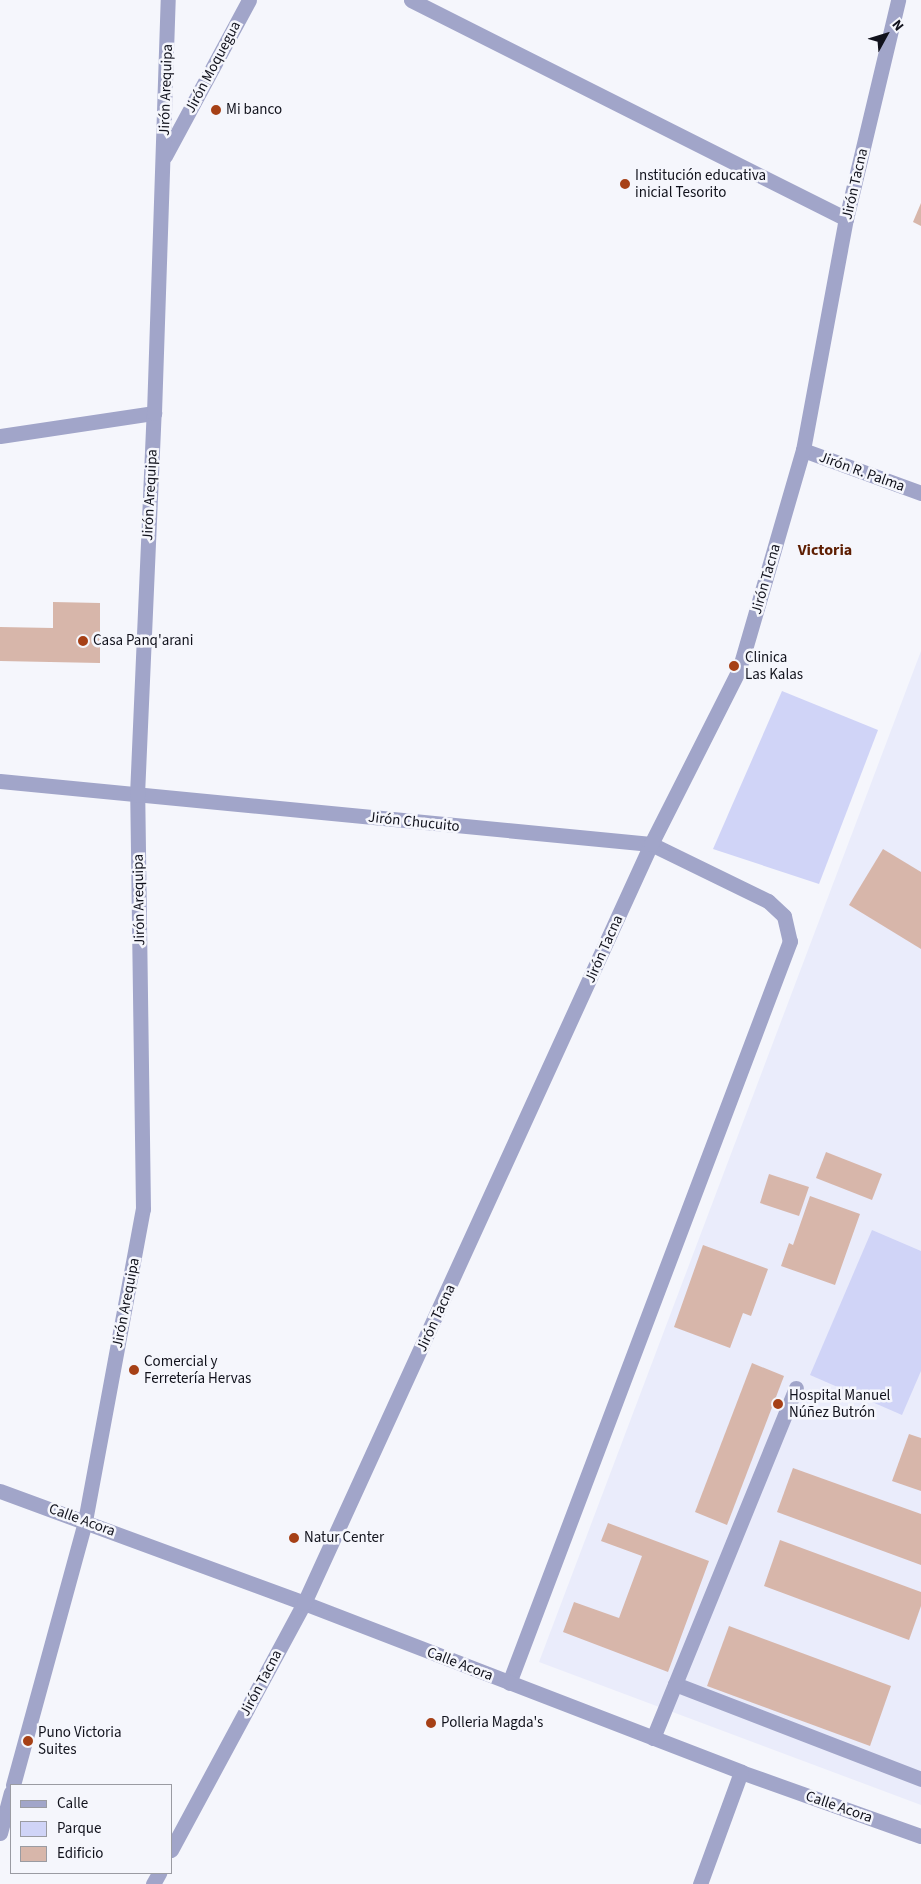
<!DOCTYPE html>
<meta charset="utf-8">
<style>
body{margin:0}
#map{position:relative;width:921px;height:1884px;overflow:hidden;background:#f5f6fc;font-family:"Source Sans 3",sans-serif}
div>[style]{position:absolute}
.built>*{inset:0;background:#eaecfb}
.green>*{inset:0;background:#d0d4f7}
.building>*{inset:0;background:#d7b6aa}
.service>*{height:15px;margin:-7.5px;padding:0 7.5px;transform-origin:7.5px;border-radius:7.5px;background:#a1a5c9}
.minor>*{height:15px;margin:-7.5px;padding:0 7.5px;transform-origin:7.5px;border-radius:7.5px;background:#a1a5c9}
.tertiary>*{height:15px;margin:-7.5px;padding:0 7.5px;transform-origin:7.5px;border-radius:7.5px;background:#a1a5c9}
.dots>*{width:14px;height:14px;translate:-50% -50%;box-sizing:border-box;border:2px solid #f5f6fc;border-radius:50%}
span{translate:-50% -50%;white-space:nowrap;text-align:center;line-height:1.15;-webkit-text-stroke:5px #f5f6fc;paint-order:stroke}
.street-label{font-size:15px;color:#11121c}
.poi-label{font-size:15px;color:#11121c}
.left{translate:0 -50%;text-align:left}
.neighbourhood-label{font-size:16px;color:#5e1e02;font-weight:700}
.legend{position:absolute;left:10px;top:1784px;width:162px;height:90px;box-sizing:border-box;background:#f5f6fc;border:1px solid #9a9ba2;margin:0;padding:6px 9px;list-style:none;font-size:15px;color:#11121c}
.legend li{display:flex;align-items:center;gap:10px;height:25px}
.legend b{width:25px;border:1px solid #9a9ba2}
.north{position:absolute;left:861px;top:10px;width:50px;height:50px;-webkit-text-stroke:4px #f5f6fc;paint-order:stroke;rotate:51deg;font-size:14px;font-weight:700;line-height:20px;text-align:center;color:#11121c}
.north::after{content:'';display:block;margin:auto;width:18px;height:22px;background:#11121c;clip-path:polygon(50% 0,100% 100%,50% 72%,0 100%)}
</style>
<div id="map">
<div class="built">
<i style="clip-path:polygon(921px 651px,921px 1805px,539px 1662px)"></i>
</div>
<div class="green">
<i style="clip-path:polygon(782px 691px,878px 730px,819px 884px,713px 849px)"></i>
<i style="clip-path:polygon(872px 1230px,921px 1251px,921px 1371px,902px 1415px,810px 1375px)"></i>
</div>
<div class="building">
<i style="clip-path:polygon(921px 203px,921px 226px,913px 222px)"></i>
<i style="clip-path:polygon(53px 602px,100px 603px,100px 663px,0 661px,0 627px,53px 628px)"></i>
<i style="clip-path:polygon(883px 849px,921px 872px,921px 949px,849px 905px)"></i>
<i style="clip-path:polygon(826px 1152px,882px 1174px,872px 1200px,816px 1178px)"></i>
<i style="clip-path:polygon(769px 1174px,809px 1187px,799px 1216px,760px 1203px)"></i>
<i style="clip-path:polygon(810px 1196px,860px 1214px,835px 1285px,781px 1266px,789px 1243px,793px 1245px)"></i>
<i style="clip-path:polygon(703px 1245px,768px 1269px,751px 1316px,743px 1313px,730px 1348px,674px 1327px)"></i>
<i style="clip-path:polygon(752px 1363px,784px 1376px,727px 1525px,695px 1512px)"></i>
<i style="clip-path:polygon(909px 1434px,921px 1438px,921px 1491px,892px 1481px)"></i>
<i style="clip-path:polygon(793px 1468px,921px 1514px,921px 1565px,777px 1512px)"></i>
<i style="clip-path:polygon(608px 1523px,709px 1561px,668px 1672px,563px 1632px,574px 1602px,619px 1618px,642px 1556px,601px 1541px)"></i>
<i style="clip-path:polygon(780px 1540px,921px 1592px,921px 1606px,909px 1640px,764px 1586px)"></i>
<i style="clip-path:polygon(729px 1626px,891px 1686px,870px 1746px,707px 1686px)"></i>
</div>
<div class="service">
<i style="left:675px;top:1684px;width:264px;rotate:21.1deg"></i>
<i style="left:653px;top:1738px;width:378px;rotate:-67.8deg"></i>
</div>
<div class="minor">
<i style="left:411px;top:0;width:487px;rotate:26.7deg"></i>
<i style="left:0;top:436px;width:156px;rotate:-8.5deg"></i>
<i style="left:803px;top:450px;width:126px;rotate:20deg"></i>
<i style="left:0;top:781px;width:654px;rotate:5.53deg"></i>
<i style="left:651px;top:844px;width:130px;rotate:26deg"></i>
<i style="left:768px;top:901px;width:22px;rotate:43deg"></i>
<i style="left:784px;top:916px;width:26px;rotate:77deg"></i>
<i style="left:790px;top:941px;width:793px;rotate:110.74deg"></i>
<i style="left:0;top:1491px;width:324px;rotate:20.2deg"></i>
<i style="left:304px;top:1603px;width:469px;rotate:21.1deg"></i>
<i style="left:741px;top:1772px;width:191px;rotate:19.6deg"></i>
<i style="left:171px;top:1850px;width:281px;rotate:-61.7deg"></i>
<i style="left:304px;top:1603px;width:835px;rotate:-65.43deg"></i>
<i style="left:651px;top:844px;width:195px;rotate:-63.2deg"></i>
<i style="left:739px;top:670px;width:229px;rotate:-73.8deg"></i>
<i style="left:803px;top:450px;width:235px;rotate:-79.5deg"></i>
<i style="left:846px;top:219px;width:225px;rotate:-76.6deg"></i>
<i style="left:153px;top:1884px;width:13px;rotate:-61deg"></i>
<i style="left:700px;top:1884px;width:119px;rotate:-69.9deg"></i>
</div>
<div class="tertiary">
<i style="left:165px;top:156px;width:177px;rotate:-61.7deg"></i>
<i style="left:13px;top:1785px;width:274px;rotate:-74.7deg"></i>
<i style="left:85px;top:1521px;width:317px;rotate:-79.5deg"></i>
<i style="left:143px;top:1209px;width:414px;rotate:-90.8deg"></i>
<i style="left:137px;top:795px;width:382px;rotate:-87.5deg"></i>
<i style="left:154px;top:413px;width:413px;rotate:-88.1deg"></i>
<i style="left:0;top:1833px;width:42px;rotate:-75deg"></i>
</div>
<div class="dots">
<i style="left:216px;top:110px;background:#a64016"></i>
<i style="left:625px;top:184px;background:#a64016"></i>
<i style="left:83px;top:641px;background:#a64016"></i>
<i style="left:734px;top:666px;background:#a64016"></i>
<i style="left:134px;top:1370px;background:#a64016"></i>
<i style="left:778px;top:1404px;background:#a64016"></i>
<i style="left:294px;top:1538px;background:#a64016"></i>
<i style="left:431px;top:1723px;background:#a64016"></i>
<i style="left:28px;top:1741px;background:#a64016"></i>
</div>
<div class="street-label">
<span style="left:213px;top:67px;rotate:-62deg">Jirón Moquegua</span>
<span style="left:166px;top:90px;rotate:-88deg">Jirón Arequipa</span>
<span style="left:855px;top:184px;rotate:-77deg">Jirón Tacna</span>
<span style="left:862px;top:472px;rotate:20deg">Jirón R. Palma</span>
<span style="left:150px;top:495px;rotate:-87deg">Jirón Arequipa</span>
<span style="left:766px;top:579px;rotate:-74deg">Jirón Tacna</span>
<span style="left:414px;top:822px;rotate:6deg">Jirón Chucuito</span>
<span style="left:139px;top:900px;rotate:-91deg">Jirón Arequipa</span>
<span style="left:604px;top:949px;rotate:-66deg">Jirón Tacna</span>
<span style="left:126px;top:1303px;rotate:-79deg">Jirón Arequipa</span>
<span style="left:436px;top:1318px;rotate:-65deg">Jirón Tacna</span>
<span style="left:82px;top:1520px;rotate:20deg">Calle Acora</span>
<span style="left:460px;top:1664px;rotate:21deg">Calle Acora</span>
<span style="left:261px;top:1683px;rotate:-62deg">Jirón Tacna</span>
<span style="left:839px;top:1807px;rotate:19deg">Calle Acora</span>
</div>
<div class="poi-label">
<span class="left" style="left:226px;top:110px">Mi banco</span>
<span class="left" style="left:635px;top:184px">Institución educativa<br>inicial Tesorito</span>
<span class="left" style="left:93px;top:641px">Casa Panq'arani</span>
<span class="left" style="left:745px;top:666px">Clinica<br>Las Kalas</span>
<span class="left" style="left:144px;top:1370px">Comercial y<br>Ferretería Hervas</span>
<span class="left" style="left:789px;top:1404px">Hospital Manuel<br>Núñez Butrón</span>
<span class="left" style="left:304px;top:1538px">Natur Center</span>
<span class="left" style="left:441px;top:1723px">Polleria Magda's</span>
<span class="left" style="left:38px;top:1741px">Puno Victoria<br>Suites</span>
</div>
<div class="neighbourhood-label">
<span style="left:825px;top:550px">Victoria</span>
</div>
<ul class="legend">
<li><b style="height:6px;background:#a1a5c9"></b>Calle</li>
<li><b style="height:14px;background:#d0d4f7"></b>Parque</li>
<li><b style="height:14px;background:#d7b6aa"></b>Edificio</li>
</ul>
<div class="north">N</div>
</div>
